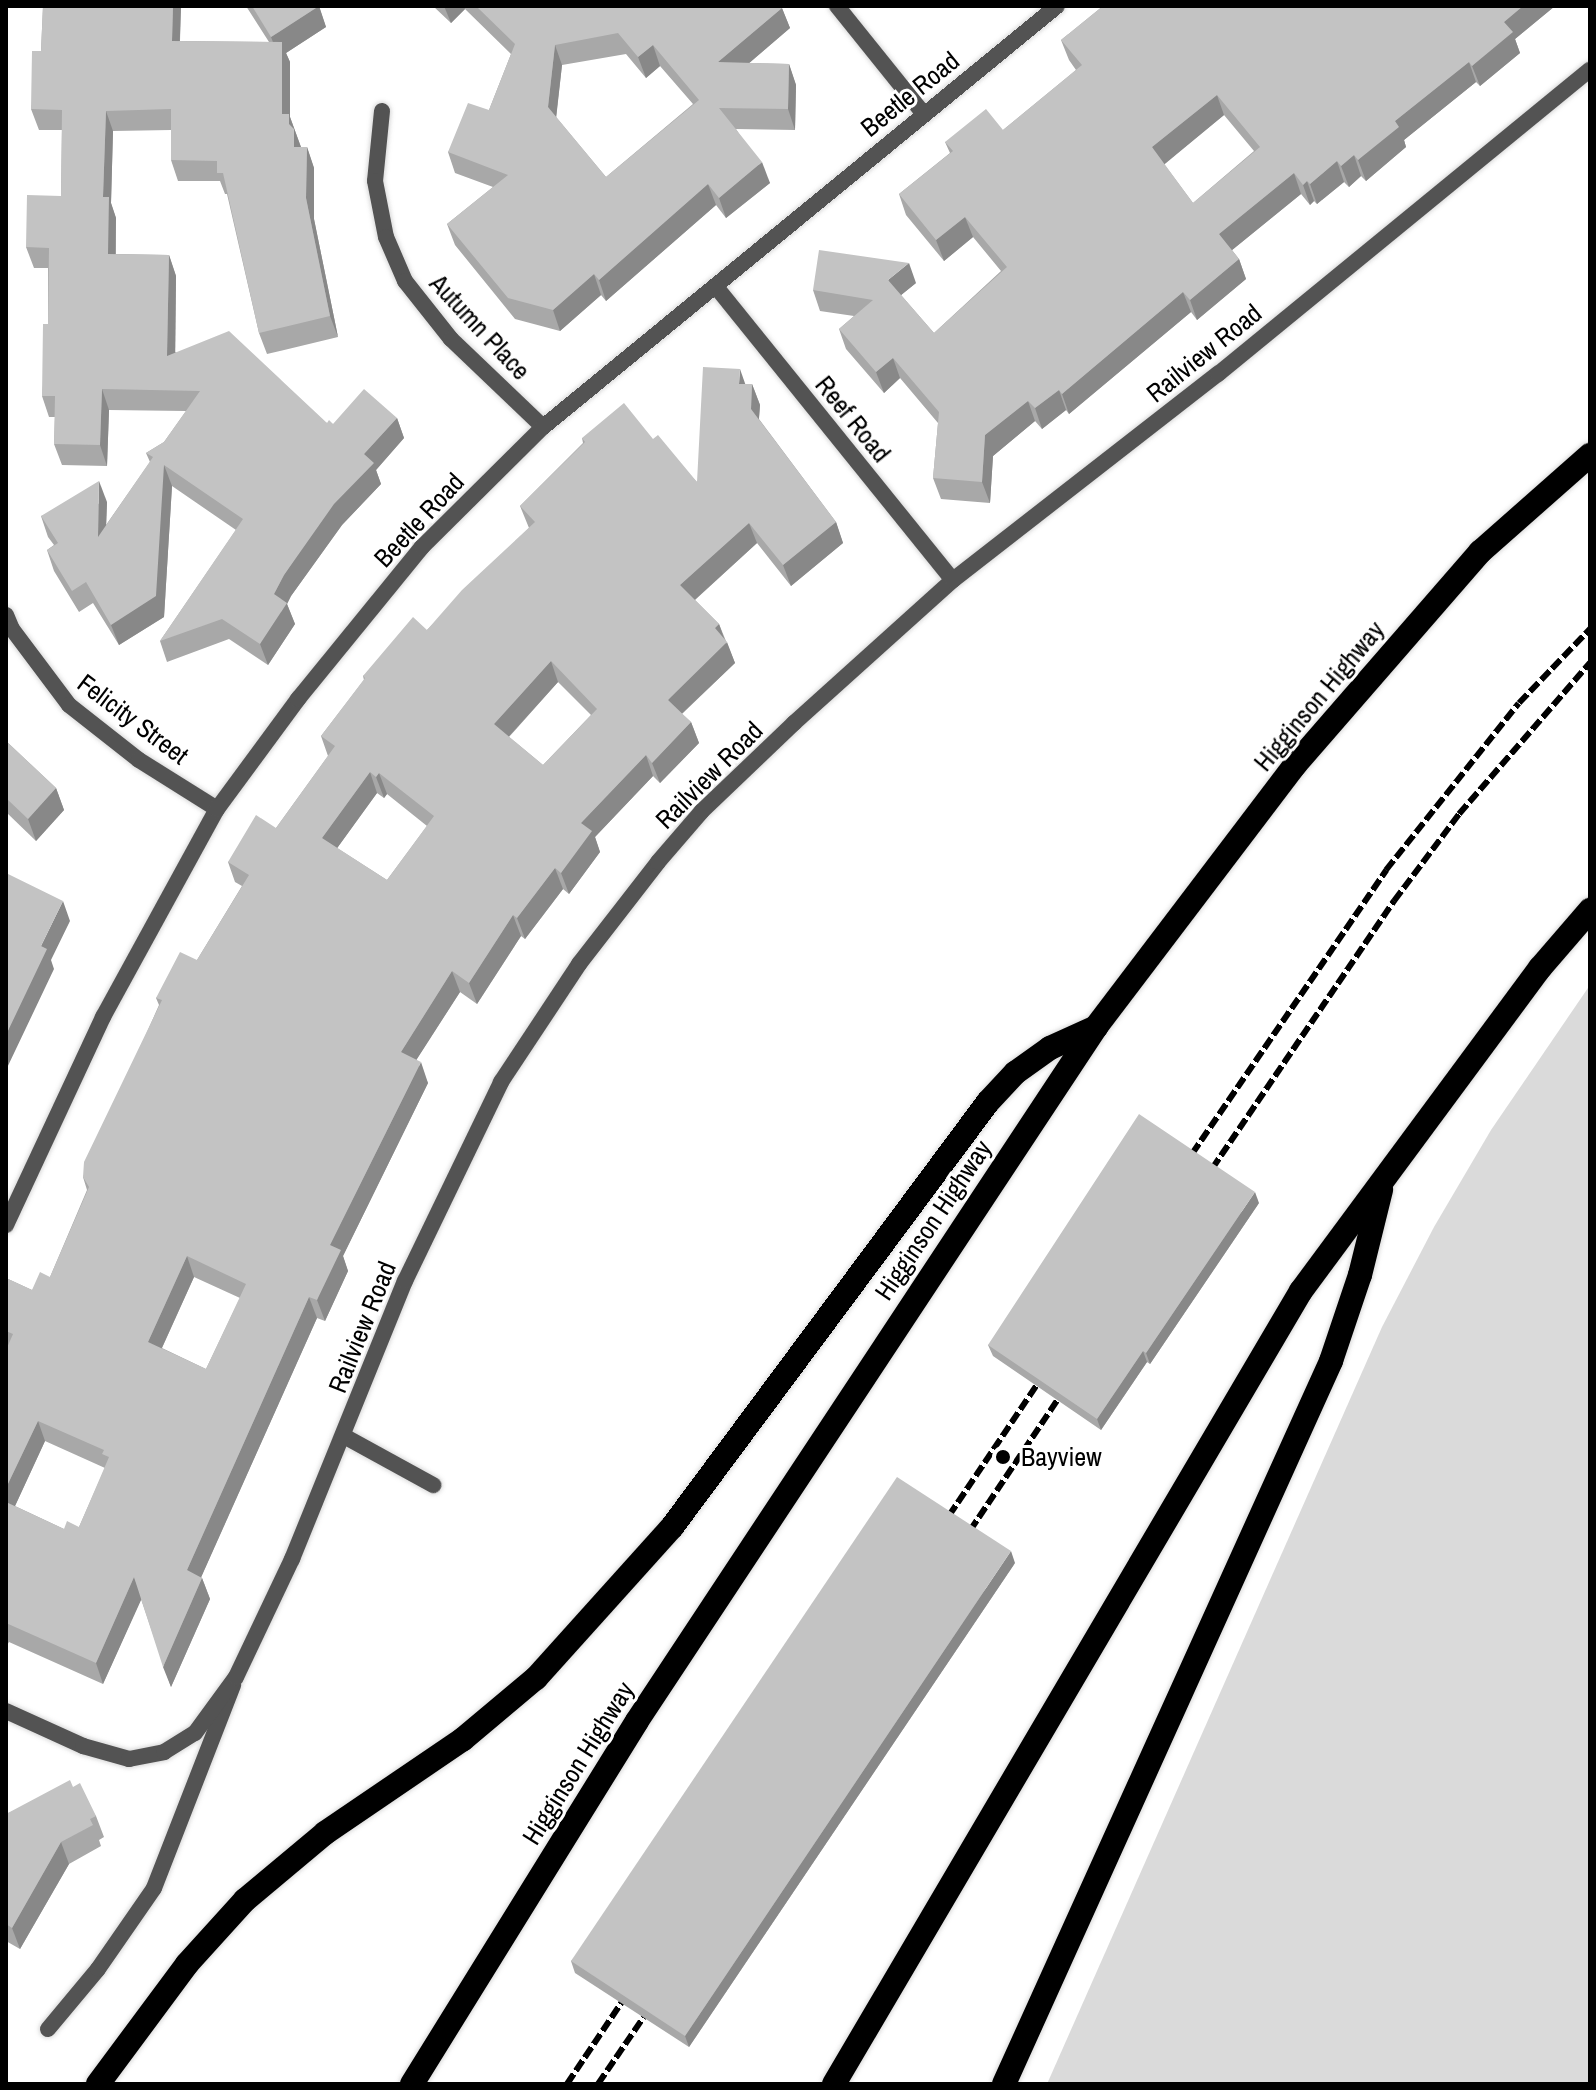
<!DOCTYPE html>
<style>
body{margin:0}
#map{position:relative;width:1596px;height:2090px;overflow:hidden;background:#fff;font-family:"Archivo Narrow",sans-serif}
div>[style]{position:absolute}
.green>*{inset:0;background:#dadada}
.roads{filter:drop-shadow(0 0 2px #dbdbdb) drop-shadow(0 0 2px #dbdbdb)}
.lane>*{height:16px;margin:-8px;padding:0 8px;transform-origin:8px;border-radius:8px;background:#535353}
.street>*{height:16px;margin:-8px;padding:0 8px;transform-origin:8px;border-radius:8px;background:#535353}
.highway>*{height:24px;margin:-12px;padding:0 12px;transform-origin:12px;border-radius:12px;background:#000}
.rail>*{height:6px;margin-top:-3px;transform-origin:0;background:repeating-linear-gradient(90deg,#000 0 12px,transparent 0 16px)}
.wall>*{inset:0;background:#a8a8a8}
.shaded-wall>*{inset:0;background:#888}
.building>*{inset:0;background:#c3c3c3}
.dots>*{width:22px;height:22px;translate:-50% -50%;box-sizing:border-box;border:4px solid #fff;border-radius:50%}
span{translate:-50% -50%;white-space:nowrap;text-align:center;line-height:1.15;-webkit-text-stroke:6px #fff;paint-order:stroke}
.street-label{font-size:26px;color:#000}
.poi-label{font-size:26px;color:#000}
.left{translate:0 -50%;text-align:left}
.frame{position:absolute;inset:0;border:8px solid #000;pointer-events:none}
</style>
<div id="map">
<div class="green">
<i style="clip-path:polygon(1590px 985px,1590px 2084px,1047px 2084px,1382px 1327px,1434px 1227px,1491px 1130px)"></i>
</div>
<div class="roads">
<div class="lane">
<i style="left:344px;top:1436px;width:102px;rotate:28.8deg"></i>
<i style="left:48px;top:2029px;width:78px;rotate:-50.2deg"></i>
<i style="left:98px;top:1969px;width:98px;rotate:-55.3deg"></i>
<i style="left:154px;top:1888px;width:218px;rotate:-68.7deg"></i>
</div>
<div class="street">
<i style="left:837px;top:6px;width:137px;rotate:51.2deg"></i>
<i style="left:382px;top:111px;width:70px;rotate:95.7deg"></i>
<i style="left:375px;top:181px;width:57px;rotate:78.9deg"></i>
<i style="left:386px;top:237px;width:48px;rotate:66.6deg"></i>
<i style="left:405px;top:281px;width:74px;rotate:51.6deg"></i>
<i style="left:451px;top:339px;width:127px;rotate:43.7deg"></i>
<i style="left:717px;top:288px;width:375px;rotate:51.1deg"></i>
<i style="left:6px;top:615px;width:15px;rotate:67deg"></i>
<i style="left:12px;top:629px;width:95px;rotate:53.1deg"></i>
<i style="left:69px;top:705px;width:89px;rotate:38.2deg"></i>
<i style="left:139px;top:760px;width:92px;rotate:32.1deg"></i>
<i style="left:6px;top:1225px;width:230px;rotate:-65deg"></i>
<i style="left:103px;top:1017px;width:237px;rotate:-61.3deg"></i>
<i style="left:217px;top:809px;width:137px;rotate:-53.6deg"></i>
<i style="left:298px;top:699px;width:196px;rotate:-50.8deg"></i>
<i style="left:422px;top:547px;width:170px;rotate:-44.8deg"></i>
<i style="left:543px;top:427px;width:664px;rotate:-39.32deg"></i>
<i style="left:6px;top:1711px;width:85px;rotate:24.4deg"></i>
<i style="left:83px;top:1746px;width:48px;rotate:15.8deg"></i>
<i style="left:129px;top:1759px;width:36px;rotate:-11deg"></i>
<i style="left:164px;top:1752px;width:36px;rotate:-32deg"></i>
<i style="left:195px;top:1733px;width:69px;rotate:-53.8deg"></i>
<i style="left:236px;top:1677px;width:131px;rotate:-64.6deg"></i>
<i style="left:292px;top:1559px;width:300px;rotate:-67.9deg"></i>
<i style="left:405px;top:1281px;width:221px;rotate:-64.2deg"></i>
<i style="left:501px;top:1082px;width:141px;rotate:-56.5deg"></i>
<i style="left:579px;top:964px;width:129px;rotate:-52.2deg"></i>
<i style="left:658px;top:862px;width:67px;rotate:-49.2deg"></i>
<i style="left:702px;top:811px;width:127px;rotate:-43.7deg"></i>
<i style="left:794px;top:723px;width:214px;rotate:-42deg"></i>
<i style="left:953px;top:580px;width:336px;rotate:-37.9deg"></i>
<i style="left:1218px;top:374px;width:480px;rotate:-39.3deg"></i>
</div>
<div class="highway">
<i style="left:98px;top:2084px;width:149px;rotate:-53.4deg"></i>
<i style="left:187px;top:1964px;width:86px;rotate:-47.8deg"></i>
<i style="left:245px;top:1900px;width:104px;rotate:-39.9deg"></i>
<i style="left:325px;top:1833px;width:166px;rotate:-34.2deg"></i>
<i style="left:462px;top:1740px;width:97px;rotate:-40deg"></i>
<i style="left:536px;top:1678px;width:203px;rotate:-48deg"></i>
<i style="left:672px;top:1527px;width:530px;rotate:-53.37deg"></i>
<i style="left:988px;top:1102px;width:40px;rotate:-47deg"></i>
<i style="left:1015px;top:1073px;width:43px;rotate:-35.5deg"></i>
<i style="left:1050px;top:1048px;width:51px;rotate:-24.5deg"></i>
<i style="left:412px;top:2084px;width:427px;rotate:-58.2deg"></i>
<i style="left:637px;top:1721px;width:832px;rotate:-56.52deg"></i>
<i style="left:1096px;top:1027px;width:328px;rotate:-52.8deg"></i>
<i style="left:1294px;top:766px;width:284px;rotate:-49deg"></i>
<i style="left:1480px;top:552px;width:147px;rotate:-41.4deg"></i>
<i style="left:834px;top:2084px;width:920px;rotate:-59.51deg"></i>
<i style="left:1301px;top:1291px;width:402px;rotate:-53.5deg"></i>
<i style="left:1540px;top:968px;width:77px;rotate:-49.2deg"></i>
<i style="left:1004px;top:2084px;width:794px;rotate:-65.66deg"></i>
<i style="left:1331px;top:1361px;width:91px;rotate:-71.4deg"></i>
<i style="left:1360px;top:1275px;width:88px;rotate:-76.1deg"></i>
</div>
</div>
<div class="rail">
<i style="left:1183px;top:1167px;width:360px;rotate:-55.6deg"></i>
<i style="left:1386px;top:870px;width:213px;rotate:-51.5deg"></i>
<i style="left:1519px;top:703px;width:103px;rotate:-46.2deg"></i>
<i style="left:1203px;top:1182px;width:340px;rotate:-55.8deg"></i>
<i style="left:1394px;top:901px;width:109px;rotate:-53.2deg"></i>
<i style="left:1459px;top:814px;width:200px;rotate:-49.1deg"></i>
<i style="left:940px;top:1529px;width:195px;rotate:-56.1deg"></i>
<i style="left:961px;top:1544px;width:196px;rotate:-56.2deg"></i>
<i style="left:567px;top:2084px;width:120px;rotate:-56.2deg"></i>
<i style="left:598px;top:2084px;width:103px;rotate:-55.7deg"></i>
</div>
<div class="wall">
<i style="clip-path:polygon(43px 6px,181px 6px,180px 41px,269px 42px,246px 6px,319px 6px,326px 27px,286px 53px,290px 62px,290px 117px,301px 147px,307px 147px,314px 168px,314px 219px,338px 337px,267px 354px,259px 333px,227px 194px,225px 194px,220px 181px,178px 181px,171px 160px,171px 130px,113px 131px,111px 203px,116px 218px,116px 254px,169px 255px,176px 276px,175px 352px,327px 423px,333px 424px,397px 418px,404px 438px,376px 470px,381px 484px,342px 525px,291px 596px,287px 604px,295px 624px,268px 665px,229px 639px,167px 662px,160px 641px,236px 530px,172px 486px,164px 617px,119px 645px,93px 603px,79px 612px,54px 571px,47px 550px,54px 545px,48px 537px,41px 516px,107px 502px,106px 525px,150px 462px,146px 453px,164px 442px,186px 411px,109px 410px,107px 466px,62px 465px,54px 444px,55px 417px,49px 417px,42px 396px,48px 324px,48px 268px,34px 268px,26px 247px,61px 196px,62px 130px,39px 130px,31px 109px,41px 51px)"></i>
<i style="clip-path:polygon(evenodd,433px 6px,781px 6px,790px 28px,749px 63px,789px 64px,796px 85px,795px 130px,736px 129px,770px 183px,726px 218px,716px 205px,606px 301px,601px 295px,560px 331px,515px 319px,455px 245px,447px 224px,493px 187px,455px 173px,448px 152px,489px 110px,511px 54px,465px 9px,451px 23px,433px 6px,626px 54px,646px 78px,660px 66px,693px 104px,606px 177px,556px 117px,562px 65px,626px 54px)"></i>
<i style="clip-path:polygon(evenodd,1103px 6px,1555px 6px,1515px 39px,1520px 53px,1480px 86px,1476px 82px,1404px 140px,1406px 147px,1366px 181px,1361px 176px,1349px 187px,1344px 182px,1317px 204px,1314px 201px,1310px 205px,1301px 194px,1232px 250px,1239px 259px,1246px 279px,1197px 320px,1191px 312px,1069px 414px,1066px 410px,1042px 429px,1035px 421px,993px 456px,990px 503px,941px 499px,933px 478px,938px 423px,900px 378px,884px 393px,846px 349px,839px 329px,854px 316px,820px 311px,813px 290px,916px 283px,901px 295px,934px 333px,1001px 271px,973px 237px,944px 261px,906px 215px,899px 194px,950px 153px,945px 142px,1003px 130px,1076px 70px,1069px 60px,1061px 40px,1103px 6px,1224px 115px,1254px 151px,1193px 203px,1164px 164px,1224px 115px)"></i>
<i style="clip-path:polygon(evenodd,745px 384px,752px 384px,760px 405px,759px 419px,836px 522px,843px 543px,791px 586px,757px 543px,695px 600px,719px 624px,735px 663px,682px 714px,691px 722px,699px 743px,660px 783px,653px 776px,595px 837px,600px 852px,569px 894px,563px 889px,525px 939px,521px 936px,477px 1004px,460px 992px,416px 1060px,428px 1083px,343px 1256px,348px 1271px,325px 1321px,317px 1318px,201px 1577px,202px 1578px,210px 1599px,171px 1687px,141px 1599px,103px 1684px,9px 1642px,6px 1647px,6px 1278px,32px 1290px,50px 1277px,87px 1190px,83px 1177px,159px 1005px,156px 998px,197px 960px,242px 886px,235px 882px,228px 862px,276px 828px,328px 756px,321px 736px,364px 680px,363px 676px,427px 630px,529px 528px,520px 506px,583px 443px,582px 438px,653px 439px,697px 482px,745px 384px,558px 682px,591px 715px,543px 765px,509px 737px,558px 682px,745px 384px,377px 793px,384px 798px,387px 794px,427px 826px,387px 880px,337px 848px,377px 793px,745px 384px,194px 1277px,240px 1298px,206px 1369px,162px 1348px,194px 1277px,745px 384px,45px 1441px,105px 1468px,79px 1527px,64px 1529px,15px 1506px,45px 1441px)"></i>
<i style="clip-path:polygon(6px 741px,56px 788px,64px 810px,36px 841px,6px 812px)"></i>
<i style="clip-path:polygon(1259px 1203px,1150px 1364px,1147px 1362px,1101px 1430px,993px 1356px,988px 1345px)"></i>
<i style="clip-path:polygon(1015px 1563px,689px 2047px,575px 1973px,571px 1961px)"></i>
<i style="clip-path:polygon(73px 1787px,96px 1816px,104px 1837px,99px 1840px,101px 1846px,69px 1864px,20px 1949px,6px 1941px,6px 1814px)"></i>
</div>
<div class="shaded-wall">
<i style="clip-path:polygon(173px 6px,181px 6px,179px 62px,172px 41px)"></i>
<i style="clip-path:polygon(319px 6px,326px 27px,286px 53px,290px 62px,290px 117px,302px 150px,294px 147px,282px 114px,279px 58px,271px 37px)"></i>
<i style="clip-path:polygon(444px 6px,464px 6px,465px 9px,451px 23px)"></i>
<i style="clip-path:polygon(1523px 6px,1555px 6px,1515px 39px,1520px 53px,1480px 86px,1472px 66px,1504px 22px)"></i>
<i style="clip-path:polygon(782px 8px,790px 28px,726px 83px,718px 62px)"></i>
<i style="clip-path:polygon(555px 45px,562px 65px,555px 128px,548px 107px)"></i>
<i style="clip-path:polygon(653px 45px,660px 66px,646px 78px,638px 57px)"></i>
<i style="clip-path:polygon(1469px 62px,1476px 82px,1404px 140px,1406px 147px,1366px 181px,1358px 160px,1395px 121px)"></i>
<i style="clip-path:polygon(789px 64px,796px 85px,795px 130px,788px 109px)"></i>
<i style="clip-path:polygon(1217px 95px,1224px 115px,1160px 168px,1152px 147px)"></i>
<i style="clip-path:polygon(106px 111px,113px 131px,111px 203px,116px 218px,115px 275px,108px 254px,103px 197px)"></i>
<i style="clip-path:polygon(307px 147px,314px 168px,314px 219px,338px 337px,330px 316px,306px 198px)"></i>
<i style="clip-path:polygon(1354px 155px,1361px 176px,1349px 187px,1341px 166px)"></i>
<i style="clip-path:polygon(1337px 161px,1344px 182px,1317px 204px,1310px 184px)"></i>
<i style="clip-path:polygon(762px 162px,770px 183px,726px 218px,719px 198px)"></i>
<i style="clip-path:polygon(1294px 173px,1301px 194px,1226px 255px,1219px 234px)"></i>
<i style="clip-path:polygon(1307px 181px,1314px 201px,1310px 205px,1303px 185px)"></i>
<i style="clip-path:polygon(708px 184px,716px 205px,606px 301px,599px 280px)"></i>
<i style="clip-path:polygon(965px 217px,973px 237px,944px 261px,936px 240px)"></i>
<i style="clip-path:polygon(169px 255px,176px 276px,175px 376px,167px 356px)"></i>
<i style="clip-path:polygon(1239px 259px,1246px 279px,1197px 320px,1190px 300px)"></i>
<i style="clip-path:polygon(909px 263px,916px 283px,895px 300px,888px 280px)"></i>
<i style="clip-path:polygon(594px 274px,601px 295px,560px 331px,553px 310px)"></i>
<i style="clip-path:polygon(1183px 292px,1191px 312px,1069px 414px,1062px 394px)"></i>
<i style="clip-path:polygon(893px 358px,900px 378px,884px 393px,876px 372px)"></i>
<i style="clip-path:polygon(740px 369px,747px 389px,739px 384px)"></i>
<i style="clip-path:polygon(752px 384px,760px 405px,758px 429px,751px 409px)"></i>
<i style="clip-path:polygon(102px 389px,109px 410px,107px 466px,100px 445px)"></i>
<i style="clip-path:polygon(1059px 390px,1066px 410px,1042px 429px,1035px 408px)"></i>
<i style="clip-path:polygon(1028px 401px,1035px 421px,993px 456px,990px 503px,982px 482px,985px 435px)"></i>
<i style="clip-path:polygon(397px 418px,404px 438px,376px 470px,381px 484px,342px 525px,291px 596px,287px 604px,295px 624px,268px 665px,260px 644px,274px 594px,284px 575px,364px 454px)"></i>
<i style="clip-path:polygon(164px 465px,172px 486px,164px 617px,119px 645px,111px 625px)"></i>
<i style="clip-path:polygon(99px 481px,107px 502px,105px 558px,98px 537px)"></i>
<i style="clip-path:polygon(836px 522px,843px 543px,791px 586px,783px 565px)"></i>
<i style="clip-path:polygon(749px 523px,757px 543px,688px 606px,680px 585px)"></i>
<i style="clip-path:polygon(719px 624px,726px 644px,727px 642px,735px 663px,675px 720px,668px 700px,715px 628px)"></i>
<i style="clip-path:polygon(551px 661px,558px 682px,501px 745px,494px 724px)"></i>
<i style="clip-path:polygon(691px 722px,699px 743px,660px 783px,652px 763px)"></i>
<i style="clip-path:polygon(646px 755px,653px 776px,595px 837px,600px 852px,569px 894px,561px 873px,581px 823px)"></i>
<i style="clip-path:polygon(370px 772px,377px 793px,330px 858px,322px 838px)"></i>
<i style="clip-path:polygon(379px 773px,387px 794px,384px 798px,376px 777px)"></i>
<i style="clip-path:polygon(56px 788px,64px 810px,36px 841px,28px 819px)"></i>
<i style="clip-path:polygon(555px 868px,563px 889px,525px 939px,517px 918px)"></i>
<i style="clip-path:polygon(63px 901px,70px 921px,51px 960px,54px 969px,6px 1070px,6px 1035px,41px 946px)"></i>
<i style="clip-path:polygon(513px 915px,521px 936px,477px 1004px,469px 983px)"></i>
<i style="clip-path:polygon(452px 971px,460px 992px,408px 1073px,401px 1052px)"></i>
<i style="clip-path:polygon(421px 1062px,428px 1083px,343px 1256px,348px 1271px,325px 1321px,317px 1300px,330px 1245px)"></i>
<i style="clip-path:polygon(1255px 1192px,1259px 1203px,1150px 1364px,1146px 1353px)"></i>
<i style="clip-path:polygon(187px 1256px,194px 1277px,155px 1363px,148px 1342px)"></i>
<i style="clip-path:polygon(309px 1297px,317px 1318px,195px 1591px,187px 1570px)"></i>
<i style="clip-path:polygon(1143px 1351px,1147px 1362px,1101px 1430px,1097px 1419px)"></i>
<i style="clip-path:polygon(38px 1421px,45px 1441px,9px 1519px,6px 1511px,6px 1488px)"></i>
<i style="clip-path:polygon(1011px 1551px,1015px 1563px,689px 2047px,685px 2036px)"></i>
<i style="clip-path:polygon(134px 1577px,142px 1598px,103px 1684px,96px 1663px)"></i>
<i style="clip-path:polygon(202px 1578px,210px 1599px,171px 1687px,163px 1667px)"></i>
<i style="clip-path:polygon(61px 1842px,69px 1864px,20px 1949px,12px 1928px)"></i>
</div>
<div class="building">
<i style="clip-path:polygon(43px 6px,173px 6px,172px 41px,282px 42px,282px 114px,289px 114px,289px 124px,294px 129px,294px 147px,307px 147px,306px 198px,330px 316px,259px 333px,223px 173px,217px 173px,217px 161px,171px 160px,171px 109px,106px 111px,103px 197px,109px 197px,108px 254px,169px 255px,167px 356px,229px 331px,327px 423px,329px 420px,333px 424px,364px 389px,397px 418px,364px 454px,374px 463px,334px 504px,284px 575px,274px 594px,287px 603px,260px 644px,222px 619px,160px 641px,243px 519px,164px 465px,156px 596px,111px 625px,86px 582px,72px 591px,47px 550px,58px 543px,41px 516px,99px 481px,98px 537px,153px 457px,146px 453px,164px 442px,200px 391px,102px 389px,100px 445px,54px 444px,55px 396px,42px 396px,43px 324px,48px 324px,49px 248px,26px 247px,27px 195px,61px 196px,62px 110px,31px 109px,32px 51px,41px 51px)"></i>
<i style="clip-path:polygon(252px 6px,319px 6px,271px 37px)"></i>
<i style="clip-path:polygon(evenodd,476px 6px,781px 6px,782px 8px,718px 62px,789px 64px,788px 109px,719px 108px,762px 162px,719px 198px,708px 184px,599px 280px,594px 274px,553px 310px,508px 298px,447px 224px,508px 175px,448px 152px,468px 103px,489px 110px,515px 44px,476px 6px,618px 33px,638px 57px,653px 45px,699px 100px,606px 177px,548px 107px,555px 45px,618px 33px)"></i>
<i style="clip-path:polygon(evenodd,1103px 6px,1523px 6px,1504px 22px,1513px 32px,1472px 66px,1469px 62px,1395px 121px,1399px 127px,1358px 160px,1354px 155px,1341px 166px,1337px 161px,1310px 184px,1307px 181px,1303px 185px,1294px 173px,1219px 234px,1239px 259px,1190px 300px,1183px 292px,1062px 394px,1059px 390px,1035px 408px,1028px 401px,985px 435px,982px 482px,933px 478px,939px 412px,893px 358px,876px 372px,839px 329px,873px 300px,813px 290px,819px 250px,909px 263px,888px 280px,934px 333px,1007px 267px,965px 217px,936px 240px,899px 194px,953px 151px,945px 142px,986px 109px,1003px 130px,1082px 65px,1061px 40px,1103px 6px,1217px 95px,1260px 147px,1193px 203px,1152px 147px,1217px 95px)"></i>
<i style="clip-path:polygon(evenodd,703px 367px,740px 369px,739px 384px,752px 384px,751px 409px,836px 522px,783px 565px,749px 523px,680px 585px,719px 624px,715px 628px,727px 642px,668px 700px,691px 722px,652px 763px,646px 755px,581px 823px,592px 831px,561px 873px,555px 868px,517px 918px,513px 915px,469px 983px,452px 971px,401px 1052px,421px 1062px,330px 1245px,341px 1250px,317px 1300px,309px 1297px,187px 1570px,202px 1578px,163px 1667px,134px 1577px,96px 1663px,6px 1623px,6px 1502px,64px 1529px,67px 1521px,79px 1527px,109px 1457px,102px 1454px,104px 1450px,38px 1421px,6px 1488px,6px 1350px,13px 1334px,6px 1331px,6px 1278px,32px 1290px,40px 1272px,50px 1277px,89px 1187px,83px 1177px,84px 1162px,162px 1000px,156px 998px,180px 952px,197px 960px,249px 875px,228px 862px,256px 815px,276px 828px,335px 746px,321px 736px,365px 678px,363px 676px,413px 617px,427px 630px,462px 590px,535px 522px,520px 506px,585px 442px,582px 438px,624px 403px,653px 439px,658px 435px,697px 482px,703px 367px,551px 661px,597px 709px,543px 765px,494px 724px,551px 661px,703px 367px,370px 772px,376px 777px,379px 773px,434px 816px,387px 880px,322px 838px,370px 772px,703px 367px,187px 1256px,246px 1284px,206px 1369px,148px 1342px,187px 1256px)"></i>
<i style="clip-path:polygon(6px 741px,56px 788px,28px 819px,6px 798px)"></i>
<i style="clip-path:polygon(6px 873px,63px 901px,41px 946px,47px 949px,6px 1035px)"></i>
<i style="clip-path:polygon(1139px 1114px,1255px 1192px,1146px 1353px,1143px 1351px,1097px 1419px,988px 1345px)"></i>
<i style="clip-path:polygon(897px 1477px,1011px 1551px,685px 2036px,571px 1961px)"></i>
<i style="clip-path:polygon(70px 1780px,73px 1787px,80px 1783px,96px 1816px,90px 1819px,93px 1825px,61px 1842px,12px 1928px,6px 1924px,6px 1814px)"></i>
</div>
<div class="dots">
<i style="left:1003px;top:1457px;background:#000"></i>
</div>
<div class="street-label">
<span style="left:910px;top:94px;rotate:-39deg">Beetle Road</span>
<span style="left:480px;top:327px;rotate:47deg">Autumn Place</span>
<span style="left:1204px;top:353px;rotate:-39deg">Railview Road</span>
<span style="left:853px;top:419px;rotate:51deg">Reef Road</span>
<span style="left:419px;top:520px;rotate:-47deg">Beetle Road</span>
<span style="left:1319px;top:696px;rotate:-50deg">Higginson Highway</span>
<span style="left:133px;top:719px;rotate:37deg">Felicity Street</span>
<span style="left:709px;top:775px;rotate:-45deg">Railview Road</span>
<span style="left:933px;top:1220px;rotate:-56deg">Higginson Highway</span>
<span style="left:362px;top:1327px;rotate:-68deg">Railview Road</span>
<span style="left:578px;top:1763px;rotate:-58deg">Higginson Highway</span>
</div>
<div class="poi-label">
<span class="left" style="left:1021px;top:1457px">Bayview</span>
</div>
<div class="frame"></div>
</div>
